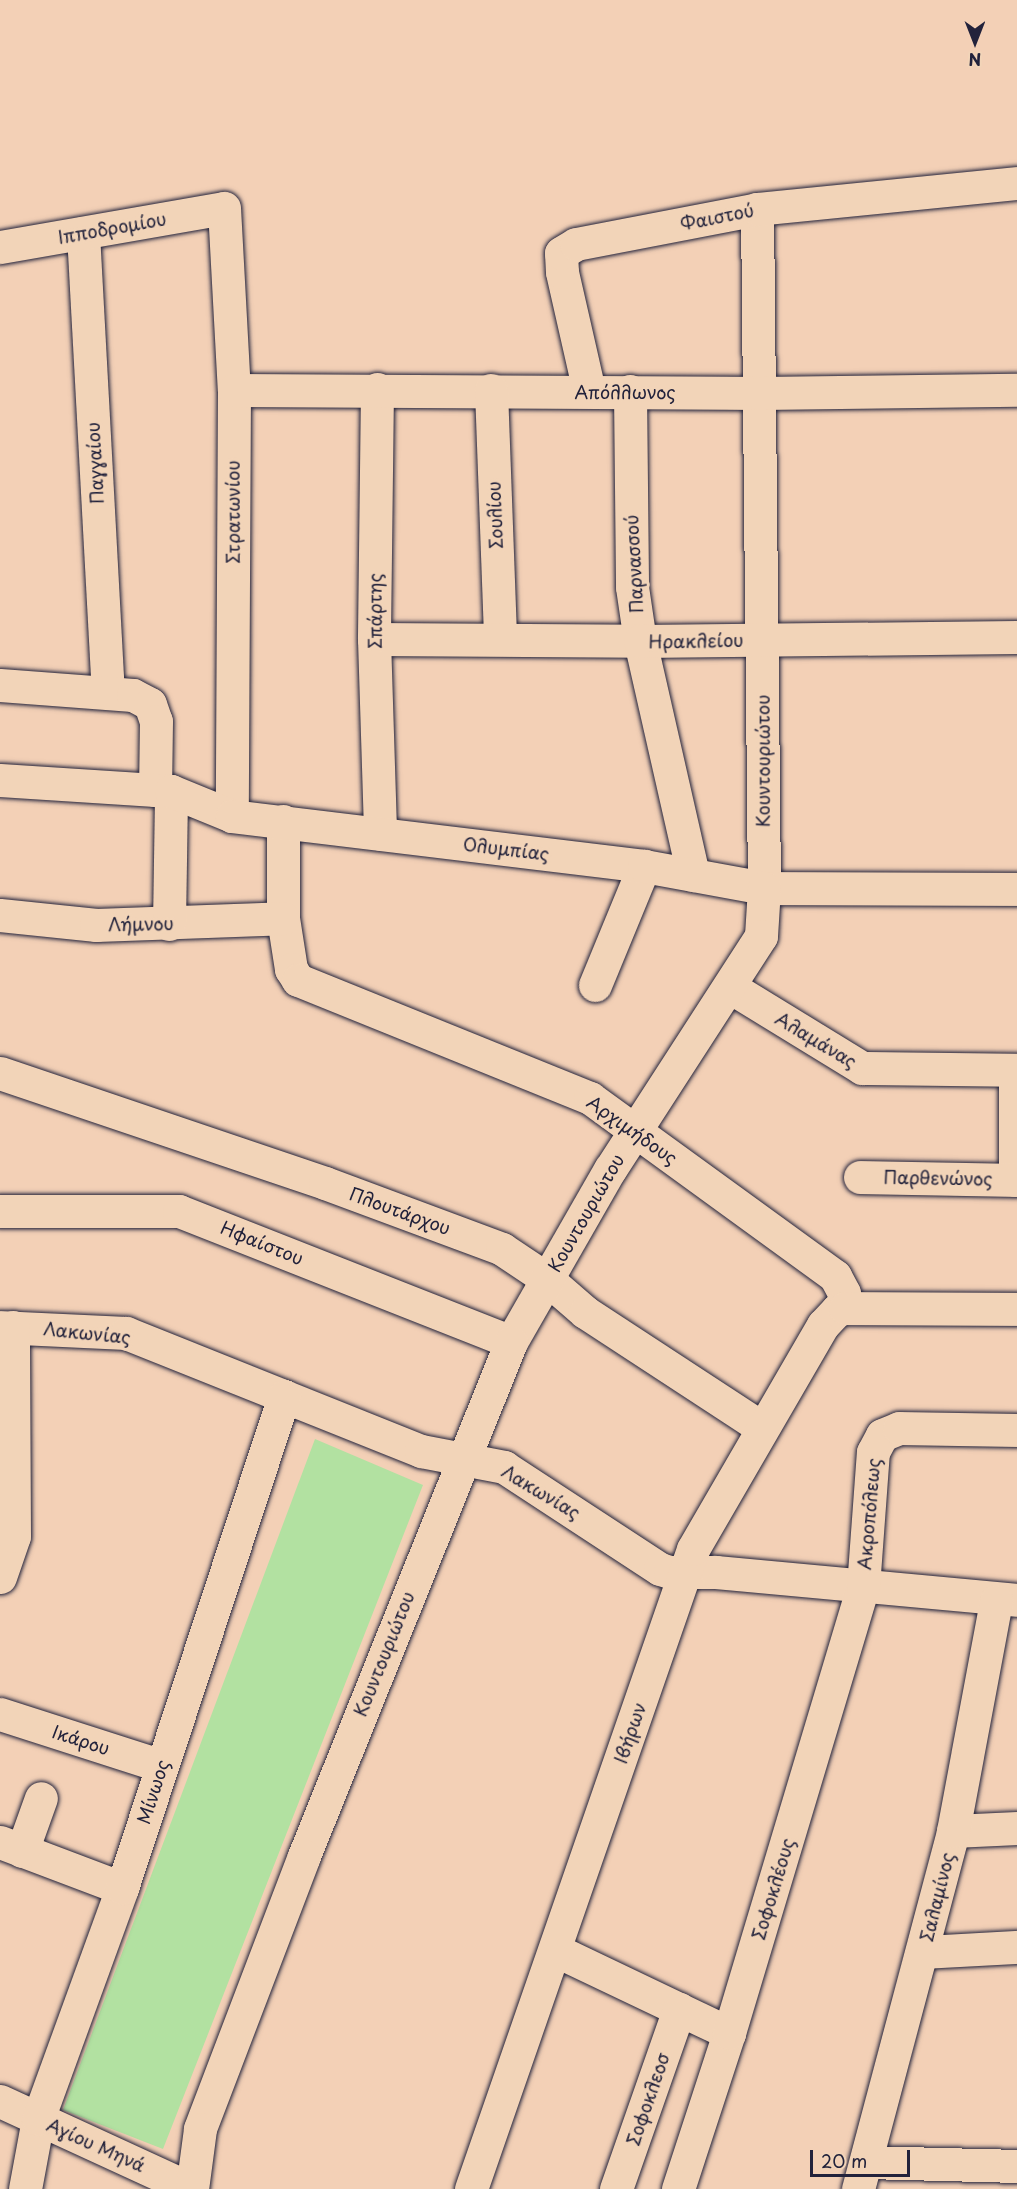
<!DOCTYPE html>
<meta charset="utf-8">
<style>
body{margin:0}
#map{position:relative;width:1017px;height:2189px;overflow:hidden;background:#f3d0b6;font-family:"Playpen Sans",sans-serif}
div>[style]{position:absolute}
.green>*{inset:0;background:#b2e1a1}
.roads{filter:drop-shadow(0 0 2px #22223b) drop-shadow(0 0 2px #22223b)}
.street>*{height:33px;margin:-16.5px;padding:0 16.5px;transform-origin:16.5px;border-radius:16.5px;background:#f2d4b8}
.secondary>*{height:33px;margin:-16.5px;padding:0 16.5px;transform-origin:16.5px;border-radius:16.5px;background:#f2d4b8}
span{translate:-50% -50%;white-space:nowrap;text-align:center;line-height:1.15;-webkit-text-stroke:6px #f2d4b8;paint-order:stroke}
.street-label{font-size:18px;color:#22223b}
.north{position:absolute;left:945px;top:12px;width:60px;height:60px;-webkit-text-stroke:4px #f2d4b8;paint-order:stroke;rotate:180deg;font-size:16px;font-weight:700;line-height:24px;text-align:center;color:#22223b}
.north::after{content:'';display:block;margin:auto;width:21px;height:27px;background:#22223b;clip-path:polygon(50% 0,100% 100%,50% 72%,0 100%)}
.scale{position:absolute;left:810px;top:2150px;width:100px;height:27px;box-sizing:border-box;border:3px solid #22223b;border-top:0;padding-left:8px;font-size:18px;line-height:21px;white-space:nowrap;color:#22223b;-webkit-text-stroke:4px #f2d4b8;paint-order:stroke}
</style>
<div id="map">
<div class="green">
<i style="clip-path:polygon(315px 1439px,423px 1485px,163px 2149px,63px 2110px)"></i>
</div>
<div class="roads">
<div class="street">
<i style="left:757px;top:209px;width:679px;rotate:89.41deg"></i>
<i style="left:764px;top:888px;width:253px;rotate:0.2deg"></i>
<i style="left:83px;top:233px;width:460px;rotate:86.9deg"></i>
<i style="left:0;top:247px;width:227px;rotate:-9.9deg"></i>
<i style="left:224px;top:208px;width:182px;rotate:86.9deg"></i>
<i style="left:234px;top:390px;width:426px;rotate:90.3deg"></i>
<i style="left:377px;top:389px;width:250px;rotate:90.7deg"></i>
<i style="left:374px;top:639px;width:195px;rotate:88.2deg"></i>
<i style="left:234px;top:390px;width:527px;rotate:0.33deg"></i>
<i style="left:761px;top:393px;width:256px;rotate:-0.7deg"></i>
<i style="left:491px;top:390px;width:249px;rotate:87.9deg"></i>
<i style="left:589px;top:391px;width:122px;rotate:-102.8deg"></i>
<i style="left:562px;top:272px;width:19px;rotate:-93deg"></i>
<i style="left:561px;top:253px;width:17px;rotate:-31deg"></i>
<i style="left:576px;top:244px;width:184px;rotate:-10.9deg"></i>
<i style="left:757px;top:209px;width:261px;rotate:-5.7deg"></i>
<i style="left:630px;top:391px;width:196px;rotate:89.4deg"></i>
<i style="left:632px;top:587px;width:55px;rotate:81.6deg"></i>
<i style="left:640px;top:641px;width:240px;rotate:77.2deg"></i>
<i style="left:374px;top:639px;width:266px;rotate:0.4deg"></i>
<i style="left:640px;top:641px;width:377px;rotate:-0.6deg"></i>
<i style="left:0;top:685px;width:133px;rotate:4.3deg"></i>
<i style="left:133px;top:695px;width:19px;rotate:28deg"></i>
<i style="left:150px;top:704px;width:18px;rotate:71deg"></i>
<i style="left:156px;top:721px;width:69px;rotate:90.8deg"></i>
<i style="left:283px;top:821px;width:97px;rotate:90deg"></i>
<i style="left:283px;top:918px;width:52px;rotate:81.1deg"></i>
<i style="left:291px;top:969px;width:13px;rotate:58deg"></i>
<i style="left:298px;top:980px;width:315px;rotate:22deg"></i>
<i style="left:590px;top:1098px;width:303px;rotate:36deg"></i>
<i style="left:835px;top:1276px;width:19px;rotate:62deg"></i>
<i style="left:844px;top:1293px;width:15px;rotate:86deg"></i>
<i style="left:0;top:915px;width:97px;rotate:5.9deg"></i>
<i style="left:96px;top:925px;width:187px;rotate:-2.1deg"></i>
<i style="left:169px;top:924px;width:133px;rotate:-89.1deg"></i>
<i style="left:595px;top:985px;width:129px;rotate:-67.6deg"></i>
<i style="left:730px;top:987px;width:155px;rotate:31.5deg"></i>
<i style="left:862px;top:1068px;width:155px;rotate:0.7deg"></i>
<i style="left:1015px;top:1070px;width:110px;rotate:90deg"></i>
<i style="left:0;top:1073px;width:343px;rotate:18.7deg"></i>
<i style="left:325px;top:1183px;width:189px;rotate:20.4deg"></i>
<i style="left:502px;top:1249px;width:54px;rotate:33.7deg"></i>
<i style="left:547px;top:1279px;width:50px;rotate:41deg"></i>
<i style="left:585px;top:1312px;width:210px;rotate:33.2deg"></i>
<i style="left:860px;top:1177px;width:157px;rotate:1.1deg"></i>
<i style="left:0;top:1211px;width:179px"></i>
<i style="left:179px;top:1211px;width:357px;rotate:21.5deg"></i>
<i style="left:0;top:1327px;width:126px;rotate:2.7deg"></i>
<i style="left:126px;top:1333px;width:318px;rotate:21.8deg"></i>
<i style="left:421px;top:1451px;width:85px;rotate:10.9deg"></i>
<i style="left:504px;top:1467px;width:186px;rotate:33.2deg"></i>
<i style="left:660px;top:1569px;width:10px;rotate:17deg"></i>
<i style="left:670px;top:1572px;width:46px"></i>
<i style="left:716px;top:1572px;width:302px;rotate:5.3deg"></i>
<i style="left:0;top:1577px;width:43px;rotate:-71.1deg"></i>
<i style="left:14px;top:1536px;width:209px;rotate:-90.3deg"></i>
<i style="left:0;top:1714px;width:170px;rotate:17.8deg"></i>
<i style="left:953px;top:1831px;width:64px;rotate:-2.7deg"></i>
<i style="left:0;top:1842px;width:130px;rotate:20.7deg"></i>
<i style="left:22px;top:1851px;width:56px;rotate:-70.3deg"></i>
<i style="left:555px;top:1950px;width:193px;rotate:25.5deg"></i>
<i style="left:924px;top:1952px;width:93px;rotate:-3.1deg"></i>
<i style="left:0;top:2101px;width:210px;rotate:24.7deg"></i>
<i style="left:866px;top:2162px;width:151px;rotate:1.5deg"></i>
<i style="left:25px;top:2189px;width:71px;rotate:-79.5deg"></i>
<i style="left:38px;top:2119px;width:246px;rotate:-70deg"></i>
<i style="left:122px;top:1888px;width:518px;rotate:-71.77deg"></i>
<i style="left:471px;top:2189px;width:677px;rotate:-70.87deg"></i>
<i style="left:693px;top:1549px;width:259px;rotate:-59.9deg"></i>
<i style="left:823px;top:1325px;width:21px;rotate:-47deg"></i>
<i style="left:837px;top:1310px;width:8px;rotate:-14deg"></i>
<i style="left:845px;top:1308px;width:172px;rotate:0.3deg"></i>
<i style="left:616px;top:2189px;width:191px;rotate:-70.7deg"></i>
<i style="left:678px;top:2189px;width:164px;rotate:-71.9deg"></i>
<i style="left:729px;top:2033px;width:466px;rotate:-73.3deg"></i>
<i style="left:863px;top:1587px;width:135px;rotate:-85.8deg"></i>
<i style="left:873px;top:1452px;width:19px;rotate:-62deg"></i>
<i style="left:882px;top:1435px;width:18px;rotate:-22deg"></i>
<i style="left:899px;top:1428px;width:118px;rotate:1deg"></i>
<i style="left:858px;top:2189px;width:370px;rotate:-75.1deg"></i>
<i style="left:953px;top:1831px;width:234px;rotate:-79.4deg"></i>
</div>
<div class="secondary">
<i style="left:0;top:780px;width:171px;rotate:3.7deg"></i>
<i style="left:171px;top:791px;width:66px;rotate:22.3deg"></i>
<i style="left:232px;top:816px;width:415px;rotate:6.9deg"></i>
<i style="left:644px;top:866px;width:122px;rotate:10.4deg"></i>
<i style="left:764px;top:888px;width:48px;rotate:93.6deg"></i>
<i style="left:761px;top:936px;width:278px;rotate:122.9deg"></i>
<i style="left:610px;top:1169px;width:199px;rotate:119.8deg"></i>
<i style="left:511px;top:1342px;width:554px;rotate:111.94deg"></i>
<i style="left:304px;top:1856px;width:292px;rotate:110.9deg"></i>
<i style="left:200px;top:2129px;width:61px;rotate:97.6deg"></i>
</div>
</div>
<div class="street-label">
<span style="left:717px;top:217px;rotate:-11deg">Φαιστού</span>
<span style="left:112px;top:228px;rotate:-10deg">Ιπποδρομίου</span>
<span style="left:625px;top:392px">Απόλλωνος</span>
<span style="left:95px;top:463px;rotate:-93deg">Παγγαίου</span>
<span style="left:233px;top:512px;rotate:-90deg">Στρατωνίου</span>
<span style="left:495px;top:515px;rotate:-92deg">Σουλίου</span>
<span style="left:634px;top:564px;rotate:-93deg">Παρνασσού</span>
<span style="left:375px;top:611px;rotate:-90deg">Σπάρτης</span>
<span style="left:696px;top:641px;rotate:-1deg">Ηρακλείου</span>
<span style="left:763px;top:761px;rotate:-90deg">Κουντουριώτου</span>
<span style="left:506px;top:849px;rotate:7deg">Ολυμπίας</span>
<span style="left:141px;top:924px;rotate:-1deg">Λήμνου</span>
<span style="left:816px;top:1040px;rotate:31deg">Αλαμάνας</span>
<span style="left:632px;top:1130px;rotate:35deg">Αρχιμήδους</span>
<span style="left:938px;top:1178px;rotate:1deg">Παρθενώνος</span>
<span style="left:400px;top:1211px;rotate:20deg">Πλουτάρχου</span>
<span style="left:586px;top:1213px;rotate:-60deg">Κουντουριώτου</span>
<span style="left:262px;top:1243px;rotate:22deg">Ηφαίστου</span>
<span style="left:87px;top:1333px;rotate:6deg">Λακωνίας</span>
<span style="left:541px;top:1492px;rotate:31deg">Λακωνίας</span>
<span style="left:869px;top:1514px;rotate:-85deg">Ακροπόλεως</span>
<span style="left:384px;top:1654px;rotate:-68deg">Κουντουριώτου</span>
<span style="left:630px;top:1733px;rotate:-71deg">Ιβήρων</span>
<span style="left:81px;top:1740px;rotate:18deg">Ικάρου</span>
<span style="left:153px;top:1792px;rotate:-72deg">Μίνωος</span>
<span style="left:773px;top:1889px;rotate:-73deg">Σοφοκλέους</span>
<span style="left:937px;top:1897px;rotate:-76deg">Σαλαμίνος</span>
<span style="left:648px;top:2099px;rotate:-71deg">Σοφοκλεοσ</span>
<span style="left:96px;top:2145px;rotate:24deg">Αγίου Μηνά</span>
</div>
<div class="north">N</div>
<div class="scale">20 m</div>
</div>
